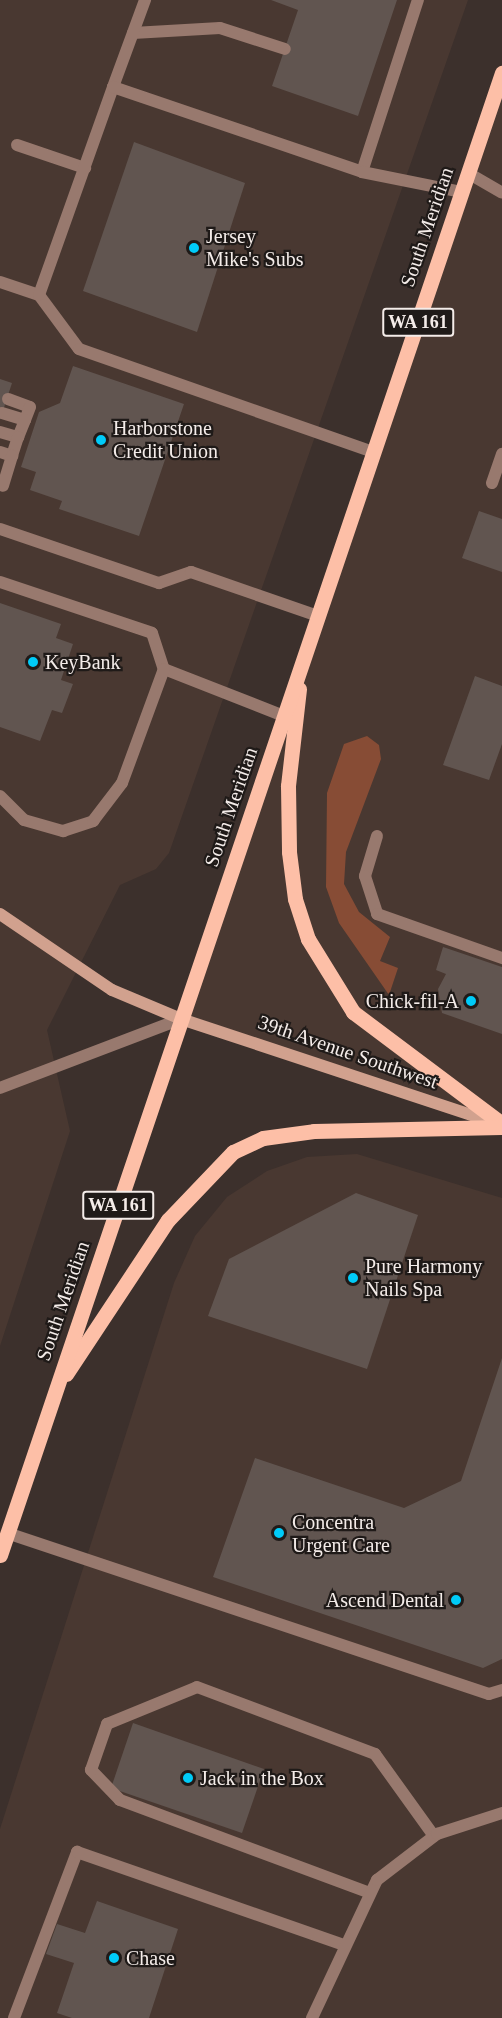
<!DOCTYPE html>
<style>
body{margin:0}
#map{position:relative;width:502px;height:2018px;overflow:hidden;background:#3c302c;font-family:Georgia,serif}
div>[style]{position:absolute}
.built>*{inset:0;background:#493831}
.green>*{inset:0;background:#874c35}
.building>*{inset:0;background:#615550}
.service>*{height:12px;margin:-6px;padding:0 6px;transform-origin:6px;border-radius:6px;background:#98796e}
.minor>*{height:12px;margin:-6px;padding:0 6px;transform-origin:6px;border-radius:6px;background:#98796e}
.secondary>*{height:12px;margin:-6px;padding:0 6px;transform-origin:6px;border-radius:6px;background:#d1a18e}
.primary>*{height:15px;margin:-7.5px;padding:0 7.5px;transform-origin:7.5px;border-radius:7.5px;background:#fdbfa7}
.dots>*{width:16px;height:16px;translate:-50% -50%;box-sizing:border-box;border:3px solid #1f1a18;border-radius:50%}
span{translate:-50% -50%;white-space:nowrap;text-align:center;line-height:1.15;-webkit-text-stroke:4.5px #1f1a18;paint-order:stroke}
.shield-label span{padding:2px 4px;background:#1f1a18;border:2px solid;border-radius:4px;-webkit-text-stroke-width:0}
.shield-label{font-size:18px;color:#f4ece9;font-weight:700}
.street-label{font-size:20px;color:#f4ece9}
.poi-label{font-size:20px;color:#f4ece9}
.left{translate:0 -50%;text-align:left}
.right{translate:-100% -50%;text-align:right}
</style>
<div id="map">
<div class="built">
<i style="clip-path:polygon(0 0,468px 0,169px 853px,156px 869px,120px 885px,47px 1030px,70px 1131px,0 1346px)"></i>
<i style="clip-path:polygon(502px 73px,502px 1128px,181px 1019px)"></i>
<i style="clip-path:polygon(357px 1154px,502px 1198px,502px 2018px,0 2018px,0 1829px,174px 1283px,195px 1236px,227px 1197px,267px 1171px,307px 1157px)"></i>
</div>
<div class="green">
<i style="clip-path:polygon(367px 736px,379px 745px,381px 759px,346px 852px,344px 884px,359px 912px,390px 937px,380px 961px,398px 968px,389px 995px,339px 923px,326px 887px,327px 793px,344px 744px)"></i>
</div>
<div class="building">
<i style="clip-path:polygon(271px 0,397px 0,358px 116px,272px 86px,298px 10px)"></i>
<i style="clip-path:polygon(134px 142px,245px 183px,197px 332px,83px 291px)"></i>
<i style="clip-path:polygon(73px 366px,184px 404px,139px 536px,59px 509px,62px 501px,30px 490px,36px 472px,21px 467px,39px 412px,60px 403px)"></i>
<i style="clip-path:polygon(0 379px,12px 383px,0 420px)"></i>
<i style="clip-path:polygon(479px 511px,502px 519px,502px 572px,462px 558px)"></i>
<i style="clip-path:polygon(0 603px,61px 624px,56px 638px,73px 644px,61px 680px,73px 684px,62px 713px,52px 710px,40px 741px,0 727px)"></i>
<i style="clip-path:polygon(475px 676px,502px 686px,502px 744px,489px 780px,443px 765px)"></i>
<i style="clip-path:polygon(443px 947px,502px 967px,502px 1034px,442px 1013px,438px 989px,446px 974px,436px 970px)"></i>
<i style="clip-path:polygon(356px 1193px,418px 1215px,367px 1369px,208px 1316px,229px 1259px)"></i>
<i style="clip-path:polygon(502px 1358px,502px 1659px,483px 1668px,213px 1577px,255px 1458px,404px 1508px,461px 1481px)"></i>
<i style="clip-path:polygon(133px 1723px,264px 1769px,242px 1833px,111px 1788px)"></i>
<i style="clip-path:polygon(97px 1901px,178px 1929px,149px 2018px,72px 2018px,57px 2013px,74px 1963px,46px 1954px,57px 1924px,85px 1933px)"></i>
</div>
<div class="service">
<i style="left:133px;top:33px;width:87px;rotate:-3.3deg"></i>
<i style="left:220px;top:28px;width:68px;rotate:17.9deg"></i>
<i style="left:113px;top:87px;width:93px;rotate:-69.8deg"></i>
<i style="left:17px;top:145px;width:72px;rotate:18.7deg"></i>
<i style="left:362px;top:172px;width:181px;rotate:-72deg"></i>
<i style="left:0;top:282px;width:41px;rotate:18.4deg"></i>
<i style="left:39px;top:295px;width:67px;rotate:53.5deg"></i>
<i style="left:79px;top:349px;width:312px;rotate:19.3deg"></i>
<i style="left:39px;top:295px;width:221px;rotate:-70.4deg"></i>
<i style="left:113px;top:87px;width:263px;rotate:18.8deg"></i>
<i style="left:362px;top:172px;width:101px;rotate:11.4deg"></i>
<i style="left:8px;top:399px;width:23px;rotate:20deg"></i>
<i style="left:30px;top:407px;width:14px;rotate:111deg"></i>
<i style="left:2px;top:413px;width:24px;rotate:17deg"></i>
<i style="left:25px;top:420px;width:18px;rotate:112deg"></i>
<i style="left:0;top:432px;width:19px;rotate:16deg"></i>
<i style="left:18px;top:437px;width:20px;rotate:108deg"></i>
<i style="left:0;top:452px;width:13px;rotate:18deg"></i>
<i style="left:12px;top:456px;width:31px;rotate:107deg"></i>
<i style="left:492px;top:483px;width:31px;rotate:-71deg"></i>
<i style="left:0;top:529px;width:168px;rotate:18.8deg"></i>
<i style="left:159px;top:583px;width:34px;rotate:-19deg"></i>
<i style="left:191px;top:572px;width:134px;rotate:19.1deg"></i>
<i style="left:0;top:582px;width:160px;rotate:18.5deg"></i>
<i style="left:152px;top:633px;width:38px;rotate:72deg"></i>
<i style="left:164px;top:669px;width:129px;rotate:21.4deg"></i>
<i style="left:0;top:796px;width:34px;rotate:45deg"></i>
<i style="left:24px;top:820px;width:41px;rotate:15.8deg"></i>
<i style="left:63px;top:831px;width:32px;rotate:-18deg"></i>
<i style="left:93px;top:821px;width:48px;rotate:-52.7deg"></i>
<i style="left:122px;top:783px;width:121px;rotate:-69.8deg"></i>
<i style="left:377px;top:836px;width:42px;rotate:106.7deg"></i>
<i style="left:365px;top:876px;width:40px;rotate:72deg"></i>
<i style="left:377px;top:914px;width:133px;rotate:19.4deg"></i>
<i style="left:0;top:1088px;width:194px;rotate:-20.9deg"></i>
<i style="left:7px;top:1533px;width:508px;rotate:18.47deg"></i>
<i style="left:489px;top:1694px;width:14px;rotate:-17deg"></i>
<i style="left:370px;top:1893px;width:267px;rotate:-159.6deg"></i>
<i style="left:120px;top:1800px;width:42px;rotate:-134deg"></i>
<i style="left:91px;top:1770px;width:49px;rotate:-70.8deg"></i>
<i style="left:107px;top:1724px;width:97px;rotate:-22.3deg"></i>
<i style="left:197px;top:1687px;width:190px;rotate:20.6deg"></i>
<i style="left:375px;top:1754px;width:101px;rotate:54.3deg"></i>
<i style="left:14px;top:2018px;width:178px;rotate:-69.2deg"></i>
<i style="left:77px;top:1852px;width:283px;rotate:19.2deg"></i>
<i style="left:312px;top:2018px;width:153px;rotate:-64.8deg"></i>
<i style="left:377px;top:1880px;width:76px;rotate:-37.5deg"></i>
<i style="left:437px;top:1834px;width:68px;rotate:-17.9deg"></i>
</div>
<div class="minor">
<i style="left:468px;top:173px;width:39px;rotate:30deg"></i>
</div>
<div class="secondary">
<i style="left:0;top:914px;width:135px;rotate:34.2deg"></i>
<i style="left:112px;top:990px;width:75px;rotate:22.8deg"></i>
<i style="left:181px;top:1019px;width:334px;rotate:18.3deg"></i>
</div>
<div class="primary">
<i style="left:299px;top:689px;width:98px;rotate:96.5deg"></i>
<i style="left:288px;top:786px;width:66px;rotate:89.1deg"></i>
<i style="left:289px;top:852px;width:47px;rotate:82.7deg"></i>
<i style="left:295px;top:899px;width:42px;rotate:72deg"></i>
<i style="left:308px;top:939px;width:86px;rotate:58.3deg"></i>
<i style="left:353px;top:1012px;width:186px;rotate:36.9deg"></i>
<i style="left:66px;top:1374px;width:185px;rotate:-56.5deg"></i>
<i style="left:168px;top:1220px;width:94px;rotate:-46.3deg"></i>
<i style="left:233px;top:1152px;width:33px;rotate:-25deg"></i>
<i style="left:263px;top:1138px;width:51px;rotate:-7.8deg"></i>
<i style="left:314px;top:1131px;width:188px;rotate:-1.2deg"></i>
<i style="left:0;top:1555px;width:1565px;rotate:-71.29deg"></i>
</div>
<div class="dots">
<i style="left:194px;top:248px;background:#00cbf8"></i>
<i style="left:101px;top:440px;background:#00cbf8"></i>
<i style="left:33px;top:662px;background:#00cbf8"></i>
<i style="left:471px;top:1001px;background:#00cbf8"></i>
<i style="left:353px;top:1278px;background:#00cbf8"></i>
<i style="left:279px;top:1533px;background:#00cbf8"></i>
<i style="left:456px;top:1600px;background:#00cbf8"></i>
<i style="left:188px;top:1778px;background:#00cbf8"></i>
<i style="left:114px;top:1958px;background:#00cbf8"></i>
</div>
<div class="shield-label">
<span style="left:418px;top:322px">WA 161</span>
<span style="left:118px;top:1205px">WA 161</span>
</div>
<div class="street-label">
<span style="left:427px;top:227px;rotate:-71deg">South Meridian</span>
<span style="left:231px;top:807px;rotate:-71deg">South Meridian</span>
<span style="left:348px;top:1052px;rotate:19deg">39th Avenue Southwest</span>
<span style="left:63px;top:1301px;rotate:-71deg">South Meridian</span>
</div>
<div class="poi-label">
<span class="left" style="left:206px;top:248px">Jersey<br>Mike's Subs</span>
<span class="left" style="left:113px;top:440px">Harborstone<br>Credit Union</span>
<span class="left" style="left:45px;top:662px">KeyBank</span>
<span class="right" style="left:459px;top:1001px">Chick-fil-A</span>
<span class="left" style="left:365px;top:1278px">Pure Harmony<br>Nails Spa</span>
<span class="left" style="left:292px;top:1534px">Concentra<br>Urgent Care</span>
<span class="right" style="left:444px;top:1600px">Ascend Dental</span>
<span class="left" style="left:200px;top:1778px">Jack in the Box</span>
<span class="left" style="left:126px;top:1958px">Chase</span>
</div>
</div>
